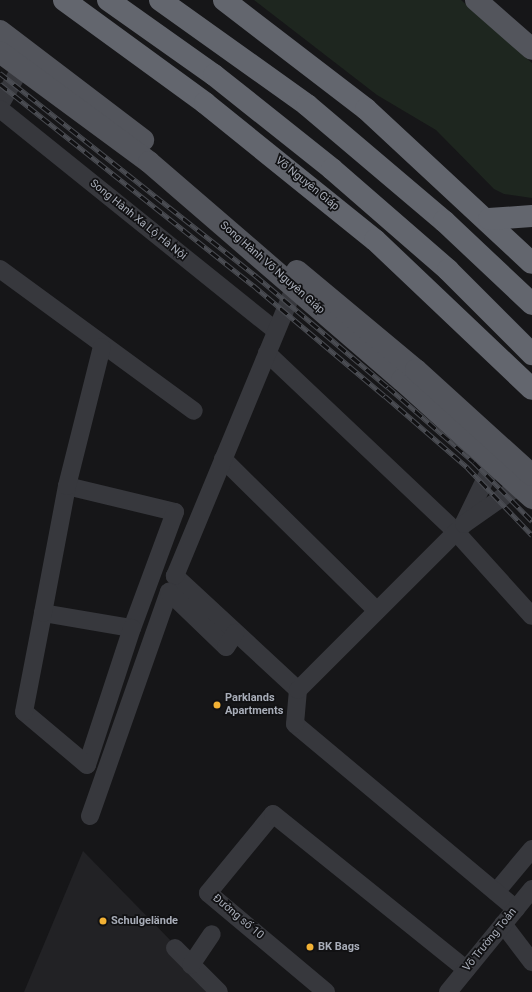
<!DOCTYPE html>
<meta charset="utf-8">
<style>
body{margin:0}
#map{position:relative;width:532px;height:992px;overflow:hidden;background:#161618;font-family:Roboto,sans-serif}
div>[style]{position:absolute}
.built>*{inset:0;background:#222225}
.green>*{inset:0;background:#1e261f}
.minor>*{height:18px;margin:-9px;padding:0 9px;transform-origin:9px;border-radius:9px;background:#37383d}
.major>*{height:22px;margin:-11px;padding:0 11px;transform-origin:11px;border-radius:11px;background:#53555c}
.highway>*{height:22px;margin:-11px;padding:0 11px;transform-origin:11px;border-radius:11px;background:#63666e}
.rail>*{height:4.5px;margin-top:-2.25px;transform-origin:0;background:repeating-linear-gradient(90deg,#111113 0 9px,#4a4c52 0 18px);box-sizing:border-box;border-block:1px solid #4a4c52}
.dots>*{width:11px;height:11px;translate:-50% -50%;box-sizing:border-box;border:2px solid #111113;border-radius:50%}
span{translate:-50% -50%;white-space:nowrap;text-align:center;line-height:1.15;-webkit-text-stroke:3.5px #111113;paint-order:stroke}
.street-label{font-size:11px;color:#a8adb8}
.poi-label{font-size:11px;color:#a8adb8;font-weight:700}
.left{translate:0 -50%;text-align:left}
</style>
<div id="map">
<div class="built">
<i style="clip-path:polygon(83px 851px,221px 992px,24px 992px)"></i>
</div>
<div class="green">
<i style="clip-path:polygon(254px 0,461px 0,532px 63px,532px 198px,504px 194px,494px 189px,436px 130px,377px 95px)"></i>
</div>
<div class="minor">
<i style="left:0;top:105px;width:41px;rotate:-60.9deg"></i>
<i style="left:0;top:109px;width:354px;rotate:38.8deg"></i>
<i style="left:0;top:269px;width:240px;rotate:36.2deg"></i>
<i style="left:267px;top:353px;width:260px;rotate:43.4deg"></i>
<i style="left:456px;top:532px;width:113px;rotate:47.9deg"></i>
<i style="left:223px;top:459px;width:216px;rotate:44.6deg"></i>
<i style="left:67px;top:486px;width:111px;rotate:13.5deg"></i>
<i style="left:175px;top:512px;width:124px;rotate:110.3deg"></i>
<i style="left:464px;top:523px;width:80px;rotate:-64.1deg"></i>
<i style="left:43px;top:613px;width:90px;rotate:9.6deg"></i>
<i style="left:132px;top:628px;width:144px;rotate:108.2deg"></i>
<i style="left:87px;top:765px;width:82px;rotate:-139.9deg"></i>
<i style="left:24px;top:712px;width:101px;rotate:-79.1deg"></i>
<i style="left:43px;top:613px;width:129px;rotate:-79.3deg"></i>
<i style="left:67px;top:486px;width:143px;rotate:-75.9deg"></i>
<i style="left:298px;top:690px;width:168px;rotate:-137.2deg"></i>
<i style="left:175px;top:576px;width:312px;rotate:-67.5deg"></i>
<i style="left:294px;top:288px;width:14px;rotate:-54deg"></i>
<i style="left:90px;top:816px;width:238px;rotate:-70.6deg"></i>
<i style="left:169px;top:592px;width:79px;rotate:44deg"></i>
<i style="left:226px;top:647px;width:17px;rotate:-57deg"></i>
<i style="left:496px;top:892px;width:56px;rotate:-50.1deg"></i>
<i style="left:516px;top:909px;width:288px;rotate:-140.1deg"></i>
<i style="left:295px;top:724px;width:34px;rotate:-85deg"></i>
<i style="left:298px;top:690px;width:235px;rotate:-45deg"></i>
<i style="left:464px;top:524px;width:68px;rotate:-34.9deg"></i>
<i style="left:503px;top:924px;width:48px;rotate:52.7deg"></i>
<i style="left:175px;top:948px;width:62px;rotate:45deg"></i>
<i style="left:191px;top:965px;width:37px;rotate:-56deg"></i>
<i style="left:326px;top:992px;width:154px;rotate:-140deg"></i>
<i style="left:208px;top:893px;width:102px;rotate:-50.6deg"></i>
<i style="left:273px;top:814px;width:248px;rotate:38.8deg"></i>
<i style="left:448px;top:992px;width:133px;rotate:-50.8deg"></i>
</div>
<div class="major">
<i style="left:476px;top:0;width:74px;rotate:41.2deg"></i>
<i style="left:0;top:31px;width:180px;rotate:37.3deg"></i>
<i style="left:0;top:52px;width:185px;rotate:36.4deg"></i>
<i style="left:149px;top:162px;width:334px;rotate:40.8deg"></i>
<i style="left:402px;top:380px;width:176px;rotate:42.2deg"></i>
<i style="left:297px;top:271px;width:155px;rotate:39.8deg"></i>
<i style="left:416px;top:370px;width:156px;rotate:42.2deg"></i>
</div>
<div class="highway">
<i style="left:64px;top:0;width:175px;rotate:36.1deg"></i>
<i style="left:205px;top:103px;width:218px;rotate:38.9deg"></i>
<i style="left:375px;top:240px;width:216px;rotate:43.5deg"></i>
<i style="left:108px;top:0;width:130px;rotate:35.3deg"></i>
<i style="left:214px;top:75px;width:151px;rotate:38.5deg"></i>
<i style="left:332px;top:169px;width:154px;rotate:41deg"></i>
<i style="left:448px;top:270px;width:119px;rotate:45deg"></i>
<i style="left:160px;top:0;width:181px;rotate:35.5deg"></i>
<i style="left:307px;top:105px;width:180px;rotate:40.3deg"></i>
<i style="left:444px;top:221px;width:121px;rotate:43.3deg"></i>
<i style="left:224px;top:0;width:179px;rotate:37.5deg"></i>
<i style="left:366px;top:109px;width:226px;rotate:42.9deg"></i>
<i style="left:489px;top:219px;width:43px;rotate:-4deg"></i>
</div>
<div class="rail">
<i style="left:0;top:73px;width:327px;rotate:38.4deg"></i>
<i style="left:256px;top:276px;width:172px;rotate:40.1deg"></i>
<i style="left:388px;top:387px;width:114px;rotate:41.1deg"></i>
<i style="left:474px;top:462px;width:83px;rotate:45.5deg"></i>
<i style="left:0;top:84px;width:323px;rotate:38.5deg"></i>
<i style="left:253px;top:285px;width:172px;rotate:40.1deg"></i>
<i style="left:385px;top:396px;width:110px;rotate:40.9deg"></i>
<i style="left:468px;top:468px;width:93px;rotate:46.3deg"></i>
</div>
<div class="dots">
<i style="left:217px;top:705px;background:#f2b134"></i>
<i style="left:103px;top:921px;background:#f2b134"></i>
<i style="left:310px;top:947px;background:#f2b134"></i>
</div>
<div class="street-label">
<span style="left:307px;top:184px;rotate:39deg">Võ Nguyên Giáp</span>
<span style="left:138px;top:220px;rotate:39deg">Song Hành Xa Lộ Hà Nội</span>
<span style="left:272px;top:268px;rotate:41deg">Song Hành Võ Nguyên Giáp</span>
<span style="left:238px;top:917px;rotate:40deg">Đường số 10</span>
<span style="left:490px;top:940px;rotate:-51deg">Võ Trường Toản</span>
</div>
<div class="poi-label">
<span class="left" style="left:225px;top:705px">Parklands<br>Apartments</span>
<span class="left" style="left:111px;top:921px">Schulgelände</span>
<span class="left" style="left:318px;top:947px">BK Bags</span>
</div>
</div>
